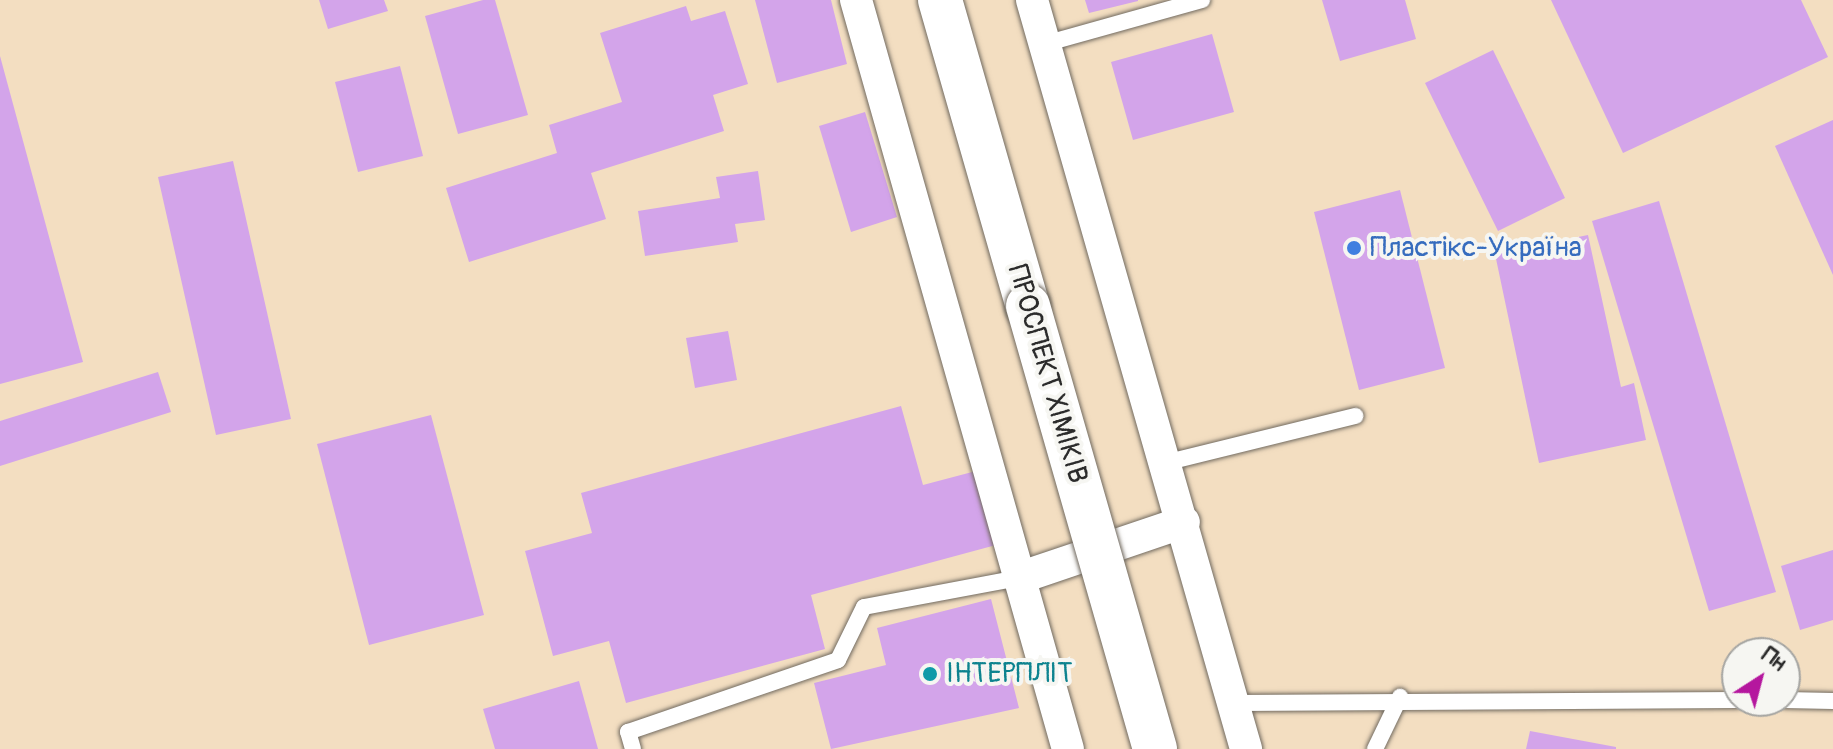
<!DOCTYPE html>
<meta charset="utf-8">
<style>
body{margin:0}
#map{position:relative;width:1833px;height:749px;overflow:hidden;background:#f3dec1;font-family:Pangolin,sans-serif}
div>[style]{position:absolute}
.building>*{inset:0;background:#d3a4ea}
.roads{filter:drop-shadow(0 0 2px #716a60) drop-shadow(0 0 2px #716a60)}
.service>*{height:16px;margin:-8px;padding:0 8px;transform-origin:8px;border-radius:8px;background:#fff}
.minor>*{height:32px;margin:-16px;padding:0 16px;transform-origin:16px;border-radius:16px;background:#fff}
.primary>*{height:44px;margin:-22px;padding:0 22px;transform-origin:22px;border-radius:22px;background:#fff}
.bridges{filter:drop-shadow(0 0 2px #716a60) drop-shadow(0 0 2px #716a60)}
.primary-bridge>*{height:44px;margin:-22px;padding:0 22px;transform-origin:22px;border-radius:22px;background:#fff}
.dots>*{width:22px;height:22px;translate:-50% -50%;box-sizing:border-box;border:4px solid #f6f6f2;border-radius:50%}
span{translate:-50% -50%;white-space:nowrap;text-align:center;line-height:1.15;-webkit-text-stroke:8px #f6f6f2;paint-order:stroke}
.shop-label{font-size:28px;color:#366cbe}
.left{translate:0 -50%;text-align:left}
.street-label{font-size:28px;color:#2b2b2b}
.culture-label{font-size:28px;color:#0d838f}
.north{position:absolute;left:1721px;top:637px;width:80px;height:80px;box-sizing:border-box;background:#f6f6f2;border:2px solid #a5a5a2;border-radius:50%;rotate:36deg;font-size:22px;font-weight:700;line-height:32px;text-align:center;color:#2b2b2b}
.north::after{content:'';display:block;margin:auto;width:28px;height:36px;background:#b5179e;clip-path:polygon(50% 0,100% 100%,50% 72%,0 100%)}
</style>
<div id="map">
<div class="building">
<i style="clip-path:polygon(319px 0,384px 0,388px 11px,328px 29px)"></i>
<i style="clip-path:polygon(483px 0,495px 0,528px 115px,458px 134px,425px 16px)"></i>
<i style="clip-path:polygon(755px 0,831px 0,847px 64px,777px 83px)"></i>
<i style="clip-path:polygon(1085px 0,1138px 0,1138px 1px,1089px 13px)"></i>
<i style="clip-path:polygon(1322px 0,1405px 0,1416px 39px,1340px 61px)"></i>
<i style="clip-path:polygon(1551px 0,1801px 0,1828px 57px,1623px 153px)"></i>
<i style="clip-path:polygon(686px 6px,691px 21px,725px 11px,748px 84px,713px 95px,724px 131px,591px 173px,606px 219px,469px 262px,446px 188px,557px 153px,549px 125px,622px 102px,600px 33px)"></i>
<i style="clip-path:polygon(1212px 34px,1234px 112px,1133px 140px,1111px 62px)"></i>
<i style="clip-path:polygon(1493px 50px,1565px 198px,1498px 231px,1425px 83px)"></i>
<i style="clip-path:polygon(0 56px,83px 362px,0 384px)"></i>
<i style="clip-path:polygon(400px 66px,423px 156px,358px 172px,335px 82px)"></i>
<i style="clip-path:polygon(865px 112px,897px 217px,851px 232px,819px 126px)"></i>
<i style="clip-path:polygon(1833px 120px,1833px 275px,1775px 146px)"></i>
<i style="clip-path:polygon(233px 161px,291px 419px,216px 435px,158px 177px)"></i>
<i style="clip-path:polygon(758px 171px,765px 220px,735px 224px,738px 242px,645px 256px,638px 211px,720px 198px,716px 177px)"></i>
<i style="clip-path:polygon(1400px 190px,1445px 368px,1359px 390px,1314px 212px)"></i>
<i style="clip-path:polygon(1659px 201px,1776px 592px,1709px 611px,1592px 221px)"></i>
<i style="clip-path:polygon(1588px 235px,1621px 387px,1634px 383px,1646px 440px,1539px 463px,1495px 254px)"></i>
<i style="clip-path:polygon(728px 331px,737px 380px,695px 388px,686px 338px)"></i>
<i style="clip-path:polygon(158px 372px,171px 412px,0 466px,0 421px)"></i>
<i style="clip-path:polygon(901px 406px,923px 485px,976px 471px,996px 545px,811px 595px,825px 649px,626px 703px,609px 641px,553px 656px,525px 551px,592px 533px,581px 493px)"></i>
<i style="clip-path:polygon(431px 415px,484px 615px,369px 645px,317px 444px)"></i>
<i style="clip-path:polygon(1833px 550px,1833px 620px,1800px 630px,1781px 566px)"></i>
<i style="clip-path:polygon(991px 599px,1019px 708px,831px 749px,814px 683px,886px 665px,877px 628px)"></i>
<i style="clip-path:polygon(579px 681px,598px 749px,495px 749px,483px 709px)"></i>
<i style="clip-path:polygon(1530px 731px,1616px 747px,1616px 749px,1526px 749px)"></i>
</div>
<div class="roads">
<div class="service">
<i style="left:1048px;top:43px;width:160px;rotate:-15.6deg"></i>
<i style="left:1168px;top:462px;width:193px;rotate:-13.8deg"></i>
<i style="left:1785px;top:700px;width:48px;rotate:1.2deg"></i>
<i style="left:1237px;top:703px;width:500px;rotate:-0.34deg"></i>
<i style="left:633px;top:749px;width:18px;rotate:-106deg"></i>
<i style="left:628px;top:732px;width:222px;rotate:-18.9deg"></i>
<i style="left:838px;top:660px;width:59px;rotate:-63.9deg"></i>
<i style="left:864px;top:607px;width:158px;rotate:-10.6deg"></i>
<i style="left:1375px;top:749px;width:58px;rotate:-64.3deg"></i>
</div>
<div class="minor">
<i style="left:856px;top:0;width:778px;rotate:74.2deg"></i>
<i style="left:1032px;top:0;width:779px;rotate:74.05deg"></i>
<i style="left:1019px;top:578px;width:174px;rotate:-18.7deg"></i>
</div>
<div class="primary">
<i style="left:940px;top:0;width:318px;rotate:74deg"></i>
</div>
</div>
<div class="bridges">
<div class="primary-bridge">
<i style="left:1028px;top:306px;width:461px;rotate:74deg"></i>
</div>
</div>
<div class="dots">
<i style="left:1354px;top:248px;background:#3f7fe0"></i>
<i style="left:930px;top:674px;background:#0f9aa8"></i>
</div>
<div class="shop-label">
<span class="left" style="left:1370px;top:248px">Пластікс-Україна</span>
</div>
<div class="street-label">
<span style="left:1047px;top:374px;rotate:74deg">ПРОСПЕКТ ХІМІКІВ</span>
</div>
<div class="culture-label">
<span class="left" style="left:946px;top:674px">ІНТЕРПЛІТ</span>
</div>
<div class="north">Пн</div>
</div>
